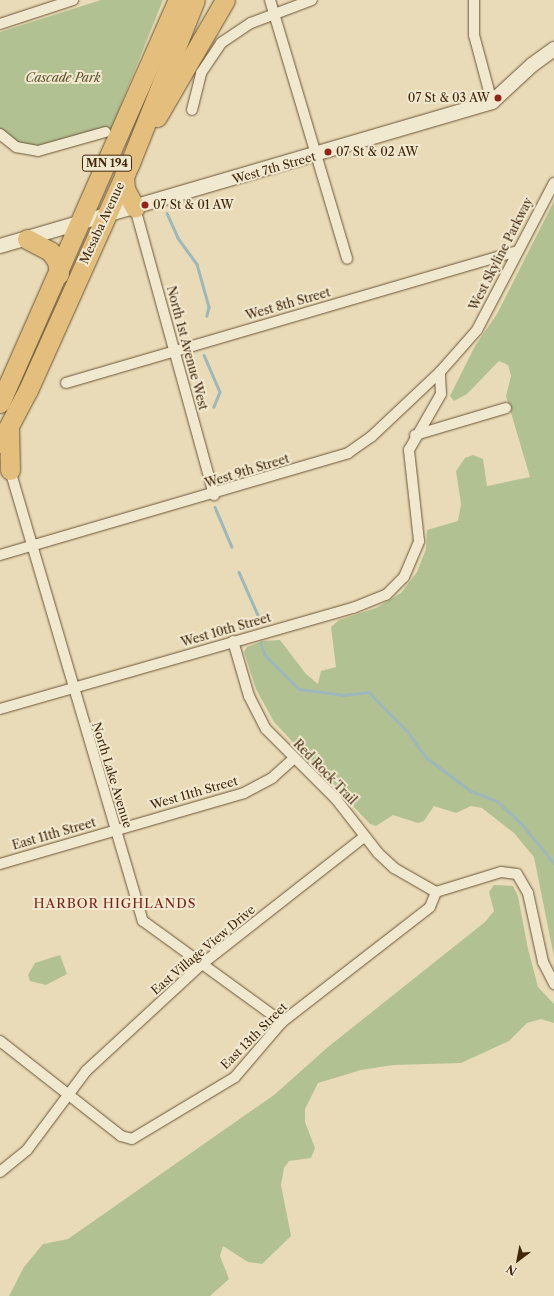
<!DOCTYPE html>
<style>
body{margin:0}
#map{position:relative;width:554px;height:1296px;overflow:hidden;background:#e9dbb7;font-family:"Libre Caslon Text",serif}
div>[style]{position:absolute}
.green>*{inset:0;background:#b2c192}
.stream>*{height:2.5px;margin:-1.25px;padding:0 1.25px;transform-origin:1.25px;border-radius:1.25px;background:#9db8ba}
.roads{filter:drop-shadow(0 0 1px #6b5536) drop-shadow(0 0 1px #6b5536)}
.street>*{height:10px;margin:-5px;padding:0 5px;transform-origin:5px;border-radius:5px;background:#f1e8d0}
.secondary>*{height:14px;margin:-7px;padding:0 7px;transform-origin:7px;border-radius:7px;background:#f1e8d0}
.highway>*{height:19px;margin:-9.5px;padding:0 9.5px;transform-origin:9.5px;border-radius:9.5px;background:#e4be7c}
.dots>*{width:11px;height:11px;translate:-50% -50%;box-sizing:border-box;border:2px solid #f1e8d0;border-radius:50%}
span{translate:-50% -50%;white-space:nowrap;text-align:center;line-height:1.15;-webkit-text-stroke:4px #f1e8d0;paint-order:stroke}
.shield-label span{padding:1px 3px;background:#f1e8d0;border:1px solid;border-radius:3px;-webkit-text-stroke-width:0}
.shield-label{font-size:11px;color:#41280b;font-weight:700}
.park-label{font-size:12px;color:#5d4e2d;font-style:italic}
.poi-label{font-size:12px;color:#41280b}
.right{translate:-100% -50%;text-align:right}
.left{translate:0 -50%;text-align:left}
.street-label{font-size:12px;color:#41280b}
.neighbourhood-label{font-size:13px;color:#7a1f14;letter-spacing:1px}
.north{position:absolute;left:498px;top:1240px;width:40px;height:40px;-webkit-text-stroke:3px #f1e8d0;paint-order:stroke;rotate:212deg;font-size:11px;font-weight:700;line-height:16px;text-align:center;color:#41280b}
.north::after{content:'';display:block;margin:auto;width:14px;height:18px;background:#41280b;clip-path:polygon(50% 0,100% 100%,50% 72%,0 100%)}
</style>
<div id="map">
<div class="green">
<i style="clip-path:polygon(101px 0,163px 0,110px 132px,25px 149px,0 131px,0 32px)"></i>
<i style="clip-path:polygon(554px 201px,554px 957px,534px 857px,514px 833px,482px 808px,471px 806px,456px 813px,434px 806px,424px 821px,418px 823px,393px 815px,376px 826px,370px 824px,274px 722px,256px 689px,244px 652px,247px 647px,262px 641px,280px 640px,306px 674px,318px 684px,321px 671px,336px 667px,331px 627px,339px 620px,376px 608px,401px 593px,417px 572px,426px 549px,427px 530px,458px 521px,461px 504px,456px 471px,465px 458px,473px 455px,483px 459px,487px 486px,530px 477px,506px 396px,511px 376px,508px 365px,499px 361px,467px 394px,454px 401px,450px 396px,475px 346px,497px 314px)"></i>
<i style="clip-path:polygon(494px 885px,513px 886px,518px 896px,528px 949px,538px 987px,554px 1004px,554px 1023px,541px 1019px,527px 1023px,509px 1041px,461px 1063px,393px 1065px,361px 1070px,318px 1083px,305px 1109px,305px 1122px,315px 1148px,311px 1158px,289px 1161px,284px 1168px,281px 1185px,291px 1236px,262px 1264px,248px 1262px,223px 1246px,220px 1256px,229px 1279px,210px 1296px,9px 1296px,24px 1267px,43px 1244px,68px 1239px,274px 1095px,328px 1047px,485px 922px,494px 911px,489px 892px)"></i>
<i style="clip-path:polygon(60px 955px,67px 974px,46px 985px,30px 981px,28px 975px,35px 963px)"></i>
</div>
<div class="stream">
<i style="left:167px;top:213px;width:27px;rotate:66deg"></i>
<i style="left:178px;top:238px;width:32px;rotate:54deg"></i>
<i style="left:197px;top:264px;width:45px;rotate:74.4deg"></i>
<i style="left:209px;top:307px;width:9px;rotate:103deg"></i>
<i style="left:204px;top:355px;width:40px;rotate:66.6deg"></i>
<i style="left:220px;top:392px;width:16px;rotate:112deg"></i>
<i style="left:215px;top:507px;width:43px;rotate:67deg"></i>
<i style="left:239px;top:572px;width:47px;rotate:66.2deg"></i>
<i style="left:261px;top:644px;width:12px;rotate:70deg"></i>
<i style="left:265px;top:655px;width:48px;rotate:45deg"></i>
<i style="left:299px;top:689px;width:45px;rotate:7.6deg"></i>
<i style="left:344px;top:695px;width:25px;rotate:-7deg"></i>
<i style="left:369px;top:692px;width:56px;rotate:45.7deg"></i>
<i style="left:408px;top:732px;width:32px;rotate:54deg"></i>
<i style="left:427px;top:758px;width:55px;rotate:36.9deg"></i>
<i style="left:471px;top:791px;width:28px;rotate:21deg"></i>
<i style="left:497px;top:801px;width:33px;rotate:43deg"></i>
<i style="left:521px;top:823px;width:52px;rotate:50.5deg"></i>
</div>
<div class="roads">
<div class="street">
<i style="left:270px;top:0;width:270px;rotate:73.4deg"></i>
<i style="left:474px;top:0;width:35px;rotate:90deg"></i>
<i style="left:474px;top:35px;width:69px;rotate:75deg"></i>
<i style="left:0;top:24px;width:77px;rotate:-18.2deg"></i>
<i style="left:192px;top:110px;width:38px;rotate:-76deg"></i>
<i style="left:201px;top:73px;width:36px;rotate:-56deg"></i>
<i style="left:221px;top:43px;width:36px;rotate:-34deg"></i>
<i style="left:251px;top:23px;width:65px;rotate:-20.7deg"></i>
<i style="left:0;top:134px;width:21px;rotate:39deg"></i>
<i style="left:16px;top:147px;width:22px;rotate:10deg"></i>
<i style="left:38px;top:151px;width:70px;rotate:-15.8deg"></i>
<i style="left:135px;top:208px;width:298px;rotate:74.6deg"></i>
<i style="left:66px;top:383px;width:470px;rotate:-16.3deg"></i>
<i style="left:415px;top:435px;width:95px;rotate:-16.5deg"></i>
<i style="left:10px;top:470px;width:470px;rotate:73.6deg"></i>
<i style="left:143px;top:921px;width:172px;rotate:36deg"></i>
<i style="left:0;top:555px;width:363px;rotate:-16.3deg"></i>
<i style="left:348px;top:453px;width:28px;rotate:-35deg"></i>
<i style="left:371px;top:437px;width:95px;rotate:-43.3deg"></i>
<i style="left:440px;top:372px;width:56px;rotate:-48.6deg"></i>
<i style="left:477px;top:330px;width:166px;rotate:-62.4deg"></i>
<i style="left:233px;top:641px;width:57px;rotate:73.8deg"></i>
<i style="left:249px;top:696px;width:37px;rotate:63deg"></i>
<i style="left:266px;top:729px;width:99px;rotate:45deg"></i>
<i style="left:336px;top:799px;width:68px;rotate:52.1deg"></i>
<i style="left:378px;top:853px;width:22px;rotate:43deg"></i>
<i style="left:394px;top:868px;width:48px;rotate:29.7deg"></i>
<i style="left:0;top:709px;width:367px;rotate:-16deg"></i>
<i style="left:353px;top:608px;width:35px;rotate:-22deg"></i>
<i style="left:386px;top:595px;width:25px;rotate:-45deg"></i>
<i style="left:404px;top:577px;width:39px;rotate:-67deg"></i>
<i style="left:419px;top:541px;width:92px;rotate:-96.3deg"></i>
<i style="left:409px;top:450px;width:64px;rotate:-60.3deg"></i>
<i style="left:441px;top:394px;width:22px;rotate:-93deg"></i>
<i style="left:0;top:864px;width:254px;rotate:-16.2deg"></i>
<i style="left:244px;top:793px;width:32px;rotate:-28deg"></i>
<i style="left:272px;top:778px;width:30px;rotate:-42deg"></i>
<i style="left:436px;top:892px;width:68px;rotate:-17.1deg"></i>
<i style="left:501px;top:872px;width:16px;rotate:7deg"></i>
<i style="left:517px;top:874px;width:22px;rotate:60deg"></i>
<i style="left:528px;top:893px;width:71px;rotate:77.7deg"></i>
<i style="left:543px;top:962px;width:25px;rotate:63deg"></i>
<i style="left:0;top:1041px;width:154px;rotate:38.1deg"></i>
<i style="left:121px;top:1136px;width:11px;rotate:15deg"></i>
<i style="left:132px;top:1139px;width:120px;rotate:-31deg"></i>
<i style="left:235px;top:1077px;width:72px;rotate:-49.5deg"></i>
<i style="left:282px;top:1022px;width:187px;rotate:-37.8deg"></i>
<i style="left:430px;top:907px;width:16px;rotate:-68deg"></i>
<i style="left:0;top:1172px;width:35px;rotate:-39deg"></i>
<i style="left:27px;top:1150px;width:99px;rotate:-53.2deg"></i>
<i style="left:86px;top:1071px;width:158px;rotate:-42.7deg"></i>
<i style="left:202px;top:964px;width:207px;rotate:-38.1deg"></i>
</div>
<div class="secondary">
<i style="left:0;top:246px;width:513px;rotate:-16.31deg"></i>
<i style="left:492px;top:102px;width:54px;rotate:-42.8deg"></i>
<i style="left:532px;top:65px;width:27px;rotate:-36deg"></i>
</div>
<div class="highway">
<i style="left:157px;top:117px;width:135px;rotate:-59.8deg"></i>
<i style="left:124px;top:175px;width:14px;rotate:86deg"></i>
<i style="left:125px;top:189px;width:21px;rotate:62deg"></i>
<i style="left:27px;top:239px;width:26px;rotate:28deg"></i>
<i style="left:50px;top:251px;width:12px;rotate:55deg"></i>
<i style="left:57px;top:261px;width:13px;rotate:81deg"></i>
<i style="left:0;top:403px;width:441px;rotate:-66.2deg"></i>
<i style="left:9px;top:428px;width:42px;rotate:88.6deg"></i>
<i style="left:0;top:443px;width:60px;rotate:-62.2deg"></i>
<i style="left:28px;top:390px;width:249px;rotate:-65.8deg"></i>
<i style="left:130px;top:163px;width:175px;rotate:-68.3deg"></i>
</div>
</div>
<div class="dots">
<i style="left:498px;top:98px;background:#8f2418"></i>
<i style="left:328px;top:152px;background:#8f2418"></i>
<i style="left:145px;top:205px;background:#8f2418"></i>
</div>
<div class="shield-label">
<span style="left:107px;top:163px">MN 194</span>
</div>
<div class="park-label">
<span style="left:63px;top:78px">Cascade Park</span>
</div>
<div class="poi-label">
<span class="right" style="left:490px;top:98px">07 St &amp; 03 AW</span>
<span class="left" style="left:336px;top:152px">07 St &amp; 02 AW</span>
<span class="left" style="left:153px;top:205px">07 St &amp; 01 AW</span>
</div>
<div class="street-label">
<span style="left:274px;top:168px;rotate:-16deg">West 7th Street</span>
<span style="left:102px;top:223px;rotate:-65deg">Mesaba Avenue</span>
<span style="left:501px;top:254px;rotate:-63deg">West Skyline Parkway</span>
<span style="left:288px;top:304px;rotate:-16deg">West 8th Street</span>
<span style="left:187px;top:348px;rotate:75deg">North 1st Avenue West</span>
<span style="left:247px;top:471px;rotate:-17deg">West 9th Street</span>
<span style="left:226px;top:630px;rotate:-16deg">West 10th Street</span>
<span style="left:325px;top:772px;rotate:46deg">Red Rock Trail</span>
<span style="left:112px;top:775px;rotate:73deg">North Lake Avenue</span>
<span style="left:194px;top:793px;rotate:-16deg">West 11th Street</span>
<span style="left:54px;top:834px;rotate:-16deg">East 11th Street</span>
<span style="left:203px;top:950px;rotate:-40deg">East Village View Drive</span>
<span style="left:254px;top:1036px;rotate:-45deg">East 13th Street</span>
</div>
<div class="neighbourhood-label">
<span style="left:115px;top:903px">HARBOR HIGHLANDS</span>
</div>
<div class="north">N</div>
</div>
